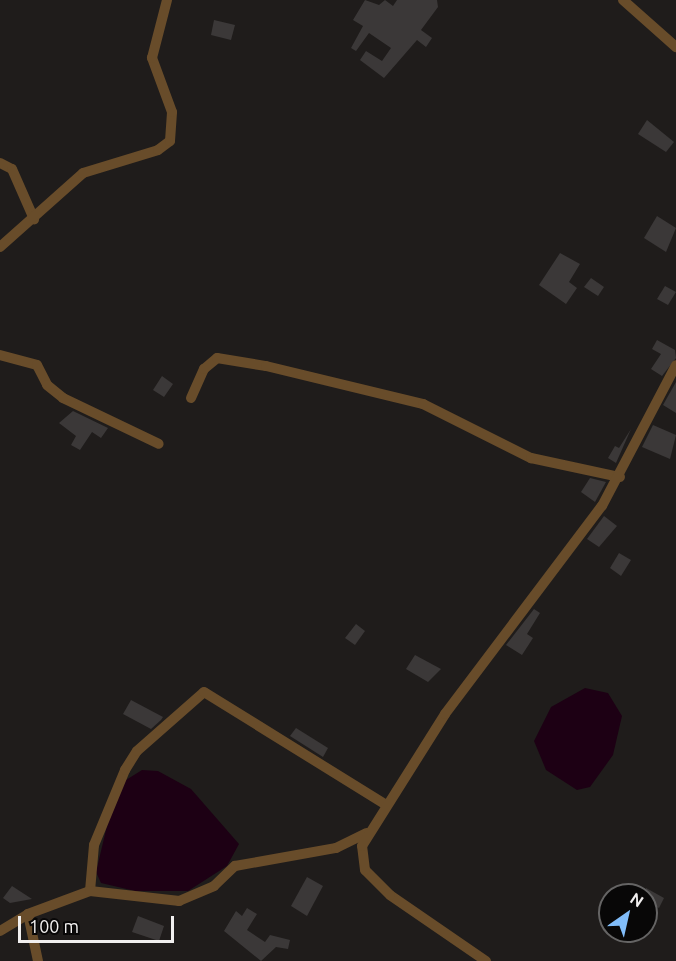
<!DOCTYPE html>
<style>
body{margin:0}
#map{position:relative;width:676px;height:961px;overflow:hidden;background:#1f1c1b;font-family:Ubuntu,sans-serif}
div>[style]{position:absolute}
.water>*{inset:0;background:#1d0014}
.building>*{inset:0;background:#3b3838}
.street>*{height:10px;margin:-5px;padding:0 5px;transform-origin:5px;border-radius:5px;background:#684c2a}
span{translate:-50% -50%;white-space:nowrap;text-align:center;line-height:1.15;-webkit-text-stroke:5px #080707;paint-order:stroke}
.north{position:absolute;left:598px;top:883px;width:60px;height:60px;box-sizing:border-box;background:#080707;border:2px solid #656464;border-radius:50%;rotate:34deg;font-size:16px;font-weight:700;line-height:24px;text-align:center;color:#f1efef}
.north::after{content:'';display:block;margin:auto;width:21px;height:27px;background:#81bdfa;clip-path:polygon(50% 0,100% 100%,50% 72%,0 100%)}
.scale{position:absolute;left:18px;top:916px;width:156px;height:27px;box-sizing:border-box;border:3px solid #f1efef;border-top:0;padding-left:8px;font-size:18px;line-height:21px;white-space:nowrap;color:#f1efef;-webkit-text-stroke:4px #080707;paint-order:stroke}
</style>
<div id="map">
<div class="water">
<i style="clip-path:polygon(585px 688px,608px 693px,622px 716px,613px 755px,590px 787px,577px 790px,546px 770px,534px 741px,551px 707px)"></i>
<i style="clip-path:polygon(142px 770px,158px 771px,191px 789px,239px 844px,227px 866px,188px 891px,135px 891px,101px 883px,96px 872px,110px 813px,126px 780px)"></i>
</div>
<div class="building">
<i style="clip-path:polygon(365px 0,379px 5px,385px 0,393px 6px,397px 0,437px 0,438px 7px,421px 30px,432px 38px,426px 47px,417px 40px,384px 78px,360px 60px,366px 51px,382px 61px,391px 48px,369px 33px,356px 51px,351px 48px,363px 26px,353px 20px)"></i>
<i style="clip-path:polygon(214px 20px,235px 25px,231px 40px,211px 35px)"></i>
<i style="clip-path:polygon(647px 120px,674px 142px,666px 152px,638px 134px)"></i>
<i style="clip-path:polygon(657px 216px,676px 228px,666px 252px,644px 238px)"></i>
<i style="clip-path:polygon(560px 253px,580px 264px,569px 282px,577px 288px,566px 304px,539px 285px)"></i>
<i style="clip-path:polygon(591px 278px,604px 287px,598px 296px,584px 287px)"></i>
<i style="clip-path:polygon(665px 286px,676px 292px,668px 305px,657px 299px)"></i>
<i style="clip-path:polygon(657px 340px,675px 350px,676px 358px,662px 376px,651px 369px,661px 354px,652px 349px)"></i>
<i style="clip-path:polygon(162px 376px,173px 384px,164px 397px,153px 390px)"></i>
<i style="clip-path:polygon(676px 382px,676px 413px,663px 405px)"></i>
<i style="clip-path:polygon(73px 411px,108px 428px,101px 438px,92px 432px,80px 450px,71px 445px,76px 436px,59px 423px)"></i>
<i style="clip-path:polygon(653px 425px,676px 435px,670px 459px,642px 447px)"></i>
<i style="clip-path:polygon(631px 429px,616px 463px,608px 458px,615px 446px,619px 448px)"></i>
<i style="clip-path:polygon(590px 478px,606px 482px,595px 502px,581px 492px)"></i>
<i style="clip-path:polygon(604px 516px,617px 526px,599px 547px,587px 539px)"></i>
<i style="clip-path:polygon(619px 553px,631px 560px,621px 576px,610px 568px)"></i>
<i style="clip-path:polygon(534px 609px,540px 613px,527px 634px,533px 638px,522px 655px,506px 645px)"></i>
<i style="clip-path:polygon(356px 624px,365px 631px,355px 645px,345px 638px)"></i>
<i style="clip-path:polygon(415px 655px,441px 669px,428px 682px,406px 669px)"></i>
<i style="clip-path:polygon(131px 700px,163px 717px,161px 720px,151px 729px,123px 714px)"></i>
<i style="clip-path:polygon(296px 728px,328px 748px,323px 757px,290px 736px)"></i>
<i style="clip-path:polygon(307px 877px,323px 886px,307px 916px,291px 906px)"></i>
<i style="clip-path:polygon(12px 886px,32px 899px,10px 903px,3px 898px)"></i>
<i style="clip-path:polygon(646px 888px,664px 898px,659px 908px,646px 901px)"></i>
<i style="clip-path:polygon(247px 908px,257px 914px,247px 930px,265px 942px,270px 935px,290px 940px,288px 949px,276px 947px,261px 961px,224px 931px,236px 911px,242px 916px)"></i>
<i style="clip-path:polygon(138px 916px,164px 926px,159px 941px,132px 932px)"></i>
</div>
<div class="street">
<i style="left:623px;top:0;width:71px;rotate:41.6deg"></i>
<i style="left:0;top:163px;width:13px;rotate:27deg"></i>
<i style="left:12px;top:169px;width:55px;rotate:66.3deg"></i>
<i style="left:0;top:247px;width:111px;rotate:-41.7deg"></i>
<i style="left:83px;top:173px;width:78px;rotate:-17deg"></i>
<i style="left:158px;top:150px;width:15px;rotate:-37deg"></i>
<i style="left:170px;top:141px;width:29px;rotate:-86deg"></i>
<i style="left:172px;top:112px;width:58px;rotate:-110.3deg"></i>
<i style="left:152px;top:58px;width:60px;rotate:-75.5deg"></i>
<i style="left:0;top:355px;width:38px;rotate:15deg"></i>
<i style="left:37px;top:365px;width:22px;rotate:63deg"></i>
<i style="left:47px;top:385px;width:21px;rotate:39deg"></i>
<i style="left:63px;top:398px;width:106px;rotate:25.6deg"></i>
<i style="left:191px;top:398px;width:32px;rotate:-66deg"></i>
<i style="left:204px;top:369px;width:17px;rotate:-40deg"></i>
<i style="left:217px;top:358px;width:50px;rotate:9.3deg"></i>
<i style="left:266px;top:366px;width:162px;rotate:13.6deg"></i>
<i style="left:423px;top:404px;width:121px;rotate:26.6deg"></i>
<i style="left:531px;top:458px;width:91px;rotate:12.1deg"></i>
<i style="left:90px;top:891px;width:46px;rotate:-85deg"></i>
<i style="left:94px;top:845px;width:81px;rotate:-67.5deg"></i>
<i style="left:125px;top:770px;width:22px;rotate:-58deg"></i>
<i style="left:137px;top:751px;width:89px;rotate:-41.4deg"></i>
<i style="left:204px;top:692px;width:214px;rotate:31.8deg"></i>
<i style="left:28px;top:914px;width:48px;rotate:78deg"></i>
<i style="left:0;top:931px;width:33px;rotate:-31deg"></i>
<i style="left:28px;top:914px;width:66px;rotate:-20.4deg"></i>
<i style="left:90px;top:891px;width:90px;rotate:6.4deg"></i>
<i style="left:179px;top:901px;width:38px;rotate:-23deg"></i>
<i style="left:214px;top:886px;width:29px;rotate:-44deg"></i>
<i style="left:235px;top:866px;width:103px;rotate:-10.1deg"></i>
<i style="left:336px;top:848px;width:34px;rotate:-26deg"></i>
<i style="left:486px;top:961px;width:116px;rotate:-145.5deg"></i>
<i style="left:390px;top:895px;width:35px;rotate:-135deg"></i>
<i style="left:365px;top:870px;width:24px;rotate:-97deg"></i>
<i style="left:362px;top:846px;width:156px;rotate:-57.8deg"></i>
<i style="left:445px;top:714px;width:261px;rotate:-53deg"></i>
<i style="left:602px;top:506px;width:159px;rotate:-62.3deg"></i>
</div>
<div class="north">N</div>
<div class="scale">100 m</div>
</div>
